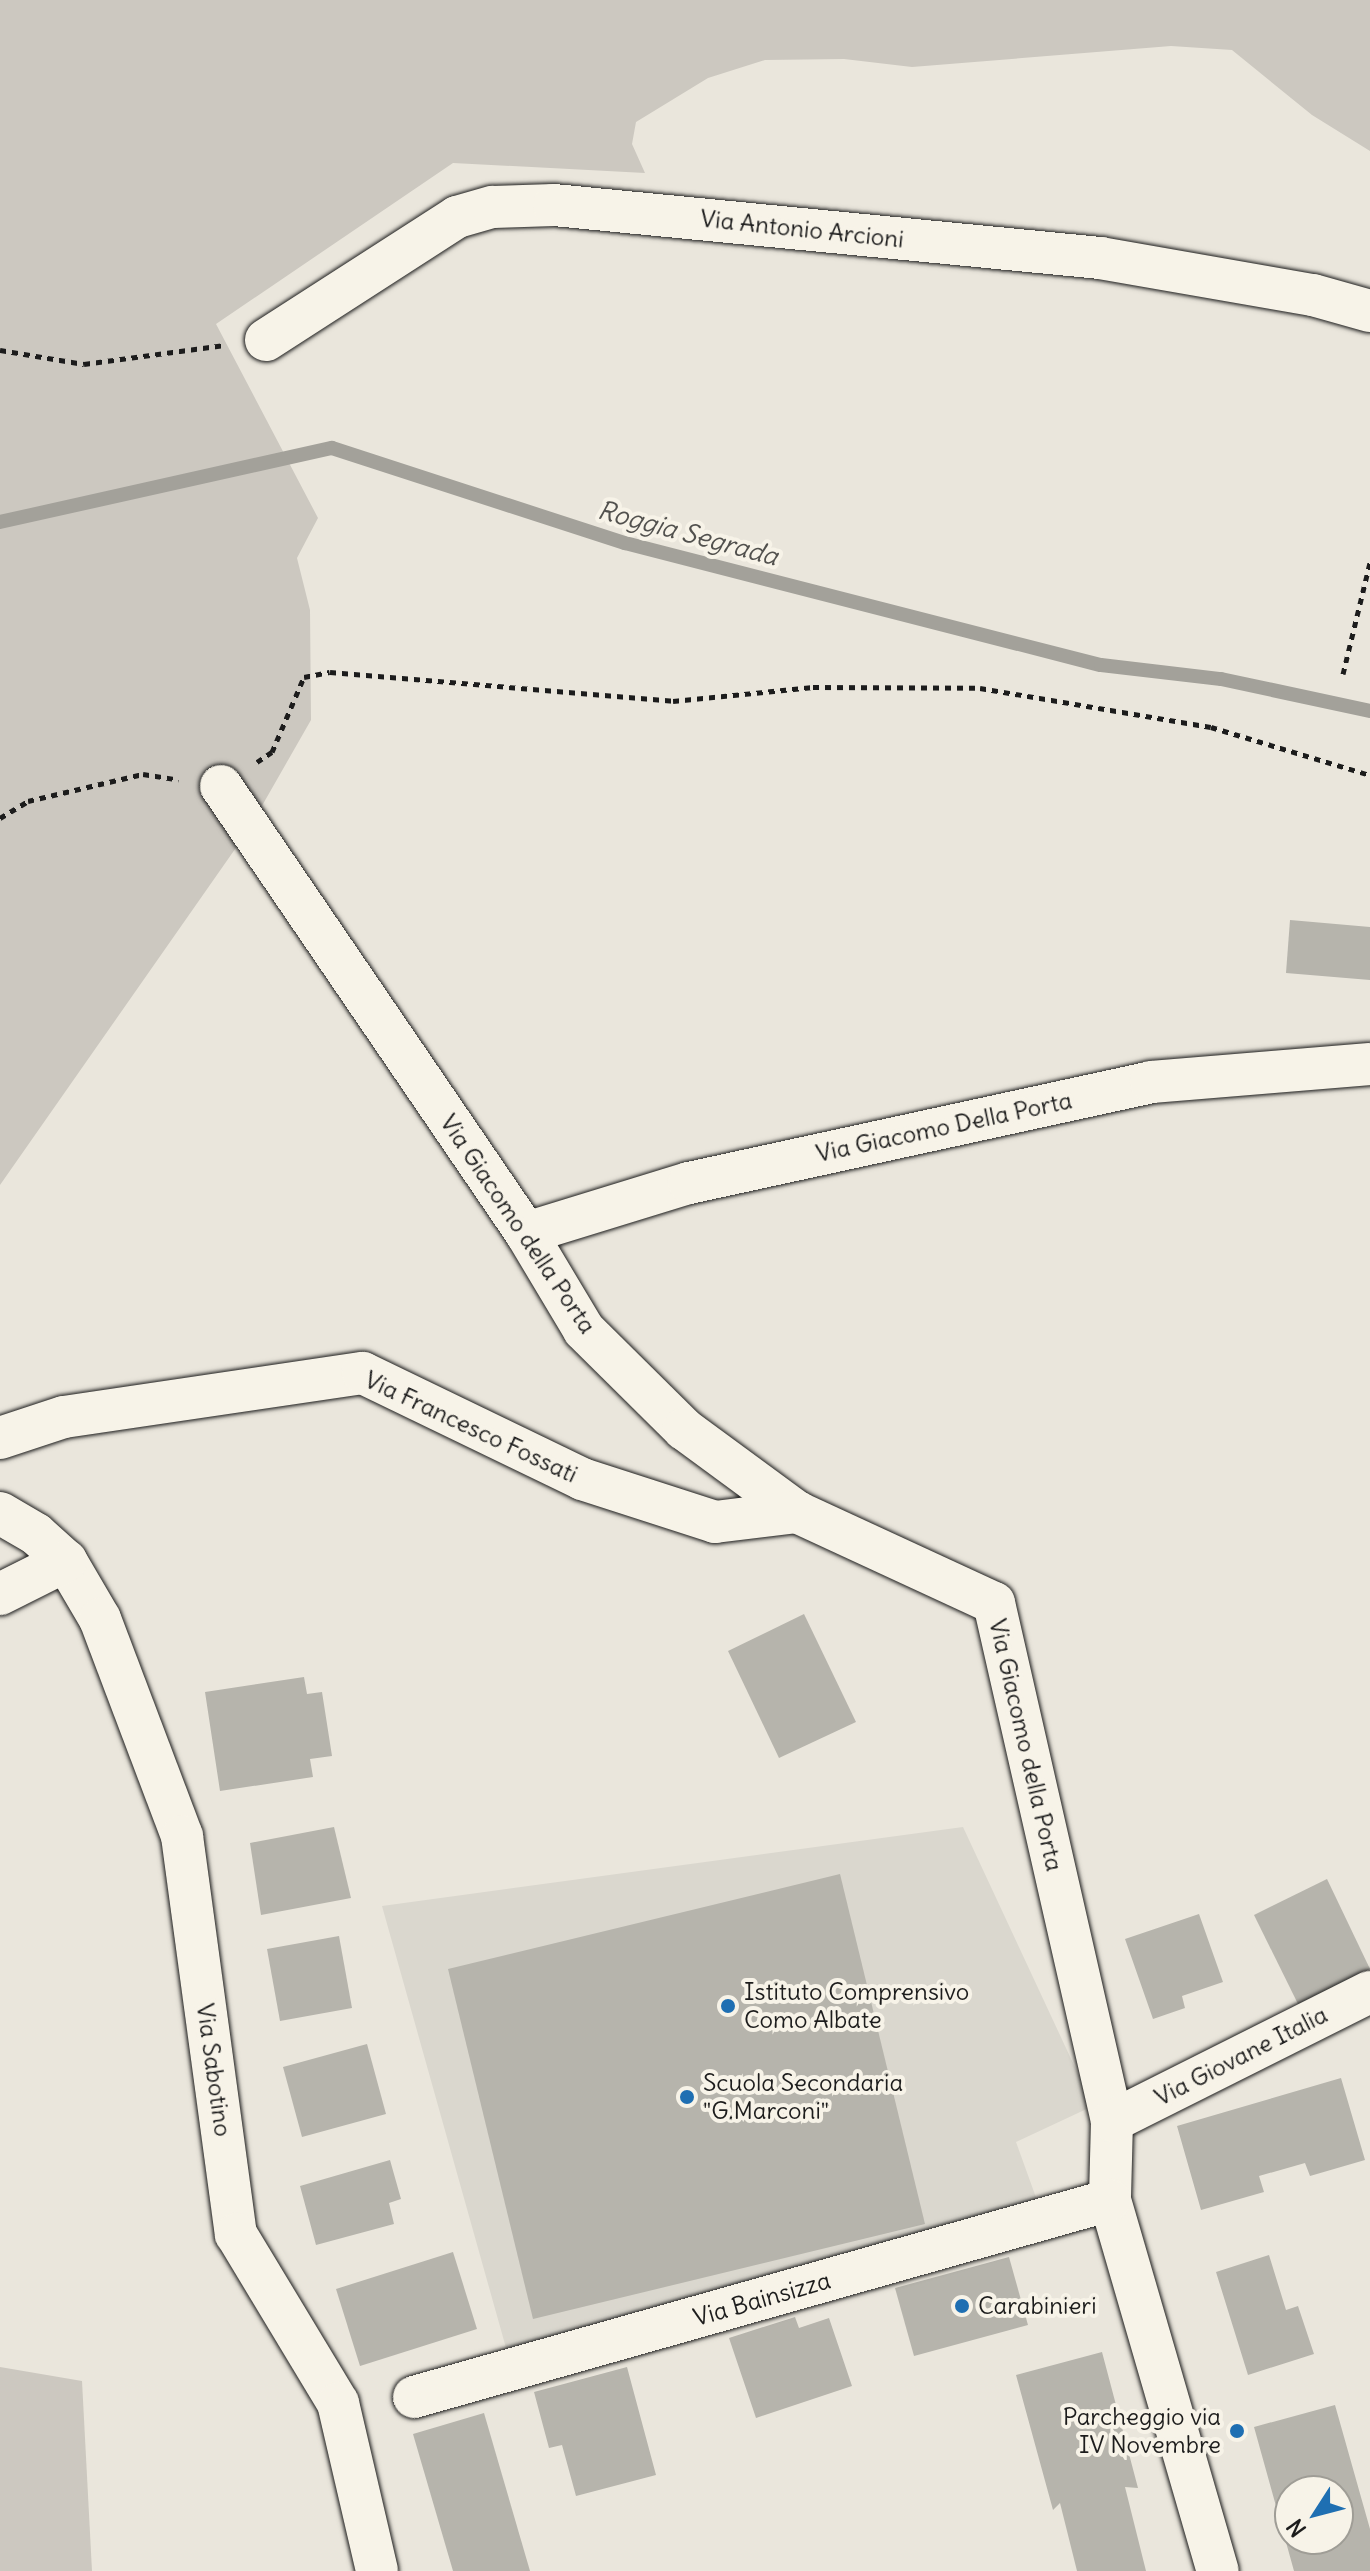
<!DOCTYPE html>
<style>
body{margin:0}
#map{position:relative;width:1370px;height:2571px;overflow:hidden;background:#eae6dc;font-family:Delius,sans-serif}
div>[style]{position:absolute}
.built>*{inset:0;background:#dad7ce}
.green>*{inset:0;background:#ccc8c0}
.stream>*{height:14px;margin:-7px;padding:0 7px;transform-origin:7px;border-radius:7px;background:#a3a19a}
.building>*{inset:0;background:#b6b4ac}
.path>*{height:5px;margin-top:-2.5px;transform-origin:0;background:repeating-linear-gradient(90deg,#1c1c1c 0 6px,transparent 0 12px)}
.roads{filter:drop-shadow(0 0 2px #1c1c1c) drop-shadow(0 0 2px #1c1c1c)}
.street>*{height:42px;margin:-21px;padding:0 21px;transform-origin:21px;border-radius:21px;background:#f7f3e8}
.dots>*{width:22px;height:22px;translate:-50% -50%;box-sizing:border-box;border:4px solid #f7f3e8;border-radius:50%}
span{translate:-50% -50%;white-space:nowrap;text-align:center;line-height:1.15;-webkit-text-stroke:8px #f7f3e8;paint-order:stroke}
.street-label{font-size:24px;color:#1c1c1c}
.poi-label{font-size:24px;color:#1c1c1c}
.left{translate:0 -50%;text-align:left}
.right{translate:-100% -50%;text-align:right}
.water-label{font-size:26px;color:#52514e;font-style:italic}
.north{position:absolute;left:1274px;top:2475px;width:80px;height:80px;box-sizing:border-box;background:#f7f3e8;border:2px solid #9f9d96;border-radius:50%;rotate:234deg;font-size:22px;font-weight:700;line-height:32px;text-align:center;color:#1c1c1c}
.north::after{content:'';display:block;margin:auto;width:28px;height:36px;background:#1f6fb2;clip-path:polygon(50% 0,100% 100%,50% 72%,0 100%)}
</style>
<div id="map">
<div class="built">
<i style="clip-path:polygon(963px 1827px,1093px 2106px,1016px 2142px,1038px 2203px,508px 2355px,382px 1906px)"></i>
</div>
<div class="green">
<i style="clip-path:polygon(0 0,1370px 0,1370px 151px,1312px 115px,1232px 50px,1171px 46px,912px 67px,844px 59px,765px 60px,708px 78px,636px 122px,632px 144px,645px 173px,453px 163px,216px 324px,318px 518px,297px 558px,310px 610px,311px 720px,247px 832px,0 1185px)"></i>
<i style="clip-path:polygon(0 2367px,82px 2381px,92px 2571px,0 2571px)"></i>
</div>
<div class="stream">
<i style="left:0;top:522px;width:340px;rotate:-12.6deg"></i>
<i style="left:332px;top:448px;width:308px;rotate:18deg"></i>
<i style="left:625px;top:543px;width:491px;rotate:14.4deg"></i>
<i style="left:1101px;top:665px;width:121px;rotate:6.7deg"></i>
<i style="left:1221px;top:679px;width:152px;rotate:12.1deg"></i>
</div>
<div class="building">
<i style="clip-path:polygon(1290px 920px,1370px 927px,1370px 980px,1286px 973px)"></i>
<i style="clip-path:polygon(804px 1614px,856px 1722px,779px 1758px,728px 1651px)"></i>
<i style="clip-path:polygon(304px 1677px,307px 1694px,322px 1692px,332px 1756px,310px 1759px,313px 1777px,220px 1791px,205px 1692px)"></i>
<i style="clip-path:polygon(334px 1827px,351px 1898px,261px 1915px,250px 1843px)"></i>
<i style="clip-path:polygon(840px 1874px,925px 2224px,533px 2319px,448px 1969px)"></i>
<i style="clip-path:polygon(1327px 1879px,1370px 1969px,1298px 2004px,1254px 1915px)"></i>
<i style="clip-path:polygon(1199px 1914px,1223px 1982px,1182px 1996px,1185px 2008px,1153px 2019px,1125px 1939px)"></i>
<i style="clip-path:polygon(339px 1936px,352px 2008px,280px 2021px,267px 1949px)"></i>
<i style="clip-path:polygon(367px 2044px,386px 2114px,302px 2137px,283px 2067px)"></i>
<i style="clip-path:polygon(1341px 2078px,1365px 2160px,1310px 2176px,1305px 2163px,1259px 2176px,1264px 2192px,1201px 2210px,1177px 2126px)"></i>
<i style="clip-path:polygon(390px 2160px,401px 2199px,389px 2203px,394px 2224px,316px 2245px,300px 2186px)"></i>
<i style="clip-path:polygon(453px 2252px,477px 2329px,360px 2366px,336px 2289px)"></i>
<i style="clip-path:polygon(1269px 2255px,1286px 2310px,1298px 2306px,1314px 2354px,1248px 2375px,1216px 2272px)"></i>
<i style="clip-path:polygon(1009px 2257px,1028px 2325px,914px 2356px,895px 2288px)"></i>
<i style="clip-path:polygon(795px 2317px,799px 2328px,829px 2318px,852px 2386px,756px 2418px,729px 2338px)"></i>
<i style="clip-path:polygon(1102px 2352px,1138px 2488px,1125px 2487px,1146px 2571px,1077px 2571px,1060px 2503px,1053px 2510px,1016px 2375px)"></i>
<i style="clip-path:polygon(627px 2367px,656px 2475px,576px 2496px,562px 2445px,549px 2448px,534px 2392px)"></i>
<i style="clip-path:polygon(evenodd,1335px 2405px,1370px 2529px,1370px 2571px,1294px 2571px,1254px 2427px,1335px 2405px,1290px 2491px,1338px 2491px,1338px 2539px,1290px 2539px,1290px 2491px)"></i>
<i style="clip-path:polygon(484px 2413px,530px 2571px,453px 2571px,413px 2434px)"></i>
</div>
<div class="path">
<i style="left:0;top:350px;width:85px;rotate:9.5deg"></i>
<i style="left:84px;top:364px;width:142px;rotate:-7.7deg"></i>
<i style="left:1343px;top:674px;width:115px;rotate:-76.4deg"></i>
<i style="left:257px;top:762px;width:18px;rotate:-34deg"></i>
<i style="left:272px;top:752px;width:82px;rotate:-66.9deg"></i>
<i style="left:304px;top:677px;width:26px;rotate:-11deg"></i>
<i style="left:330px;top:672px;width:344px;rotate:4.8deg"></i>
<i style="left:673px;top:701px;width:141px;rotate:-5.7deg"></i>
<i style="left:813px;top:687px;width:167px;rotate:0.3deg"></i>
<i style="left:980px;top:688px;width:234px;rotate:9.6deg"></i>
<i style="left:1211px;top:727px;width:166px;rotate:16.8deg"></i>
<i style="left:0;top:818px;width:33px;rotate:-31deg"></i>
<i style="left:28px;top:801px;width:118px;rotate:-13.2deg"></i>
<i style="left:143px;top:774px;width:36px;rotate:9deg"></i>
</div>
<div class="roads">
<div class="street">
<i style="left:266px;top:340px;width:227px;rotate:-32.8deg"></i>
<i style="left:457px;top:217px;width:37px;rotate:-16deg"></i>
<i style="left:493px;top:207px;width:61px;rotate:-1.9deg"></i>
<i style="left:554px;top:205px;width:549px;rotate:5.54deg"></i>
<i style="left:1100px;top:258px;width:216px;rotate:9.9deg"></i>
<i style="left:1313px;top:295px;width:59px;rotate:15.7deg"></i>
<i style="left:221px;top:786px;width:541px;rotate:55.69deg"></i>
<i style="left:526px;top:1233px;width:113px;rotate:59.1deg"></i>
<i style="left:584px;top:1330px;width:141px;rotate:44.7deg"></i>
<i style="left:684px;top:1429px;width:140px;rotate:36.3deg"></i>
<i style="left:797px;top:1512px;width:217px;rotate:24.8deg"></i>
<i style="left:994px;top:1603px;width:531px;rotate:77.17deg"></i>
<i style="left:1112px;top:2121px;width:79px;rotate:91.5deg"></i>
<i style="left:1110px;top:2200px;width:386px;rotate:73.8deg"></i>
<i style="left:526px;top:1233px;width:170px;rotate:-17.1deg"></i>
<i style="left:689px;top:1183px;width:473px;rotate:-12.3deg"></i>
<i style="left:1151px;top:1082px;width:220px;rotate:-4.7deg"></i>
<i style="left:0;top:1438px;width:67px;rotate:-18.2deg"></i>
<i style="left:64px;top:1417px;width:302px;rotate:-8.4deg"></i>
<i style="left:363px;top:1373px;width:243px;rotate:25.8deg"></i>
<i style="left:582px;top:1479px;width:140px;rotate:17.9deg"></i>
<i style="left:715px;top:1522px;width:83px;rotate:-7deg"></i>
<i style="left:0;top:1513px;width:42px;rotate:30.3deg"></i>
<i style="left:36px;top:1534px;width:40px;rotate:42deg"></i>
<i style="left:66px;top:1561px;width:67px;rotate:59.6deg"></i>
<i style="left:100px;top:1619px;width:232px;rotate:69.3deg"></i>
<i style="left:182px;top:1836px;width:402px;rotate:82.3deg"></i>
<i style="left:236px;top:2234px;width:197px;rotate:58.9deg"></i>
<i style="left:338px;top:2403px;width:172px;rotate:76.9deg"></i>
<i style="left:0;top:1594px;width:74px;rotate:-26.6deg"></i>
<i style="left:1112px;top:2121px;width:288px;rotate:-26.6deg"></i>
<i style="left:414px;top:2397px;width:723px;rotate:-15.8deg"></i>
</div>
</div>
<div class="dots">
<i style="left:728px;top:2006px;background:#1f6fb2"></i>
<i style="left:687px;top:2097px;background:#1f6fb2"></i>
<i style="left:962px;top:2306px;background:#1f6fb2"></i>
<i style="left:1237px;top:2431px;background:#1f6fb2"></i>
</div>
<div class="street-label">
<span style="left:802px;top:229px;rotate:6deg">Via Antonio Arcioni</span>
<span style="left:944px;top:1127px;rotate:-12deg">Via Giacomo Della Porta</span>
<span style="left:518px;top:1224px;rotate:56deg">Via Giacomo della Porta</span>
<span style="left:471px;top:1427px;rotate:25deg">Via Francesco Fossati</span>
<span style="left:1026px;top:1745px;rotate:77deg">Via Giacomo della Porta</span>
<span style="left:1241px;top:2056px;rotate:-27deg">Via Giovane Italia</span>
<span style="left:214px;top:2070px;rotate:82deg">Via Sabotino</span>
<span style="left:762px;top:2299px;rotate:-16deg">Via Bainsizza</span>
</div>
<div class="poi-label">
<span class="left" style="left:744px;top:2006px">Istituto Comprensivo<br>Como Albate</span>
<span class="left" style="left:703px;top:2097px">Scuola Secondaria<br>"G.Marconi"</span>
<span class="left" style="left:978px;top:2306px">Carabinieri</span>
<span class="right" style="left:1221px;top:2431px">Parcheggio via<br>IV Novembre</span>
</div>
<div class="water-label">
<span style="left:688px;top:533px;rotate:15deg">Roggia Segrada</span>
</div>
<div class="north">N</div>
</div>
